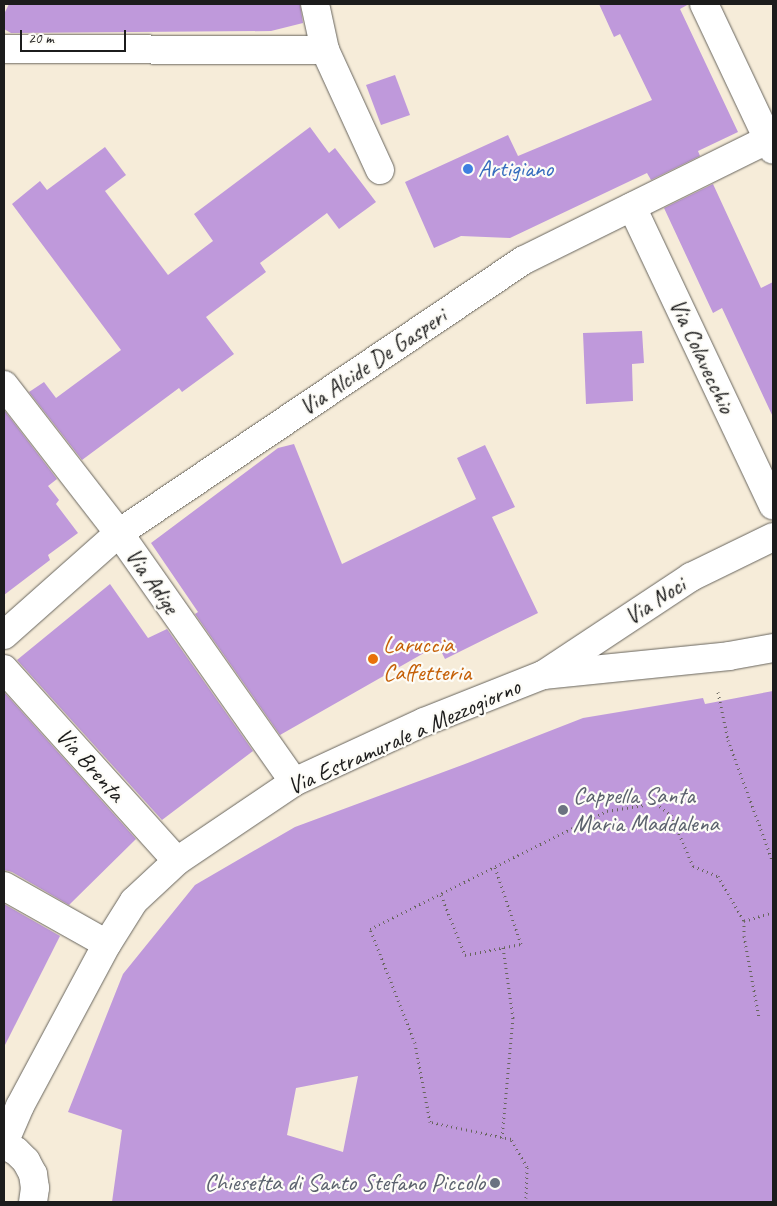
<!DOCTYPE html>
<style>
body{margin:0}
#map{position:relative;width:777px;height:1206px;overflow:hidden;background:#f6ecd9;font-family:Caveat,sans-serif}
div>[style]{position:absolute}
.building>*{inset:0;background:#bf99db}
.path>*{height:3px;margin-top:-1.5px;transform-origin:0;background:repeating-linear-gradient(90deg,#68655e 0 1px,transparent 0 5px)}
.roads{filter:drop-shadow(0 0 1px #68655e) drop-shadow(0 0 1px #68655e)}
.minor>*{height:28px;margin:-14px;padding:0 14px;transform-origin:14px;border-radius:14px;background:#fff}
.tertiary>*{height:28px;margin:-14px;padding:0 14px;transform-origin:14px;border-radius:14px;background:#fff}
.dots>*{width:14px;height:14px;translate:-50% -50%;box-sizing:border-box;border:2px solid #fdfcf7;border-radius:50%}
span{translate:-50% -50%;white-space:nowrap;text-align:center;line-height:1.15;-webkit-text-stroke:4.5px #fdfcf7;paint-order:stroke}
.shop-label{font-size:24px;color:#366cbe}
.left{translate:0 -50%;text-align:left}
.street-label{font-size:24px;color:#1c1c1c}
.food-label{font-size:24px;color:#c56008}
.worship-label{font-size:24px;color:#5b616d}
.right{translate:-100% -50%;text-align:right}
.frame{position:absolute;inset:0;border:5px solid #1c1c1c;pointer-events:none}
.scale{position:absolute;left:20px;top:30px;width:106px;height:22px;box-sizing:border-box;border:2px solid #1c1c1c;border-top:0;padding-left:6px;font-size:15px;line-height:18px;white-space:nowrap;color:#1c1c1c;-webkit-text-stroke:4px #fdfcf7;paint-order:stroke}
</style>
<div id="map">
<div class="building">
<i style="clip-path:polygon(9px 4px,300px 4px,303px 23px,271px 31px,11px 33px,4px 29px,4px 14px)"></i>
<i style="clip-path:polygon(599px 4px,689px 4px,680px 9px,738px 132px,698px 151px,700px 156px,651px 180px,647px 173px,510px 238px,461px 236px,434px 248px,405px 182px,508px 135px,518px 156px,652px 100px,620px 34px,614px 37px)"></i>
<i style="clip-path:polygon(395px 75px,410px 115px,381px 125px,366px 85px)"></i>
<i style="clip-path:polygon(310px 127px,329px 153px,335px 148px,376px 202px,339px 229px,327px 213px,260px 263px,266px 272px,206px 317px,234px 354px,182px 392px,179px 388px,82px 460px,29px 392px,44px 382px,56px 398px,121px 350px,12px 204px,40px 181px,47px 190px,105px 147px,126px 175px,105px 191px,168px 275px,213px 241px,194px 214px)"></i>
<i style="clip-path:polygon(713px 184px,761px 288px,773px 282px,773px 417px,722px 308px,713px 313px,664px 208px)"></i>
<i style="clip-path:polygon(642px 331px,644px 363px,632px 364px,633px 401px,586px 404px,583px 333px)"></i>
<i style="clip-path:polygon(4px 410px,57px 479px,48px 486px,59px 500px,56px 504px,78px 533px,48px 555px,50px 560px,4px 595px)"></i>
<i style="clip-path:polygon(294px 444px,342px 564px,476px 499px,457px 458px,485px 445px,515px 507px,492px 517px,538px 613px,445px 659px,438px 645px,280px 735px,195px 614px,198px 612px,151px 543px,278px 448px)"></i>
<i style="clip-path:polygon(110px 584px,148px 638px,167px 629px,253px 751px,162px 820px,17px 660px)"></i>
<i style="clip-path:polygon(evenodd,773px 691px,773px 1202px,112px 1202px,122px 1130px,68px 1112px,123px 974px,195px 885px,295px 827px,465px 764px,583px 718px,703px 698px,705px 704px,773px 691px,358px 1076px,343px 1152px,287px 1135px,296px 1088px,358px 1076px)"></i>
<i style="clip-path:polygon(4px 692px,136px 839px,69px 905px,12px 872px,4px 870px)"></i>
<i style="clip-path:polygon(4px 904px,60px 936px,4px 1047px)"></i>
</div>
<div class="path">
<i style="left:718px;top:692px;width:49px;rotate:78.2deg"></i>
<i style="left:728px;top:740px;width:130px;rotate:69.8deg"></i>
<i style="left:441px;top:895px;width:65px;rotate:68.2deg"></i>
<i style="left:465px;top:955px;width:57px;rotate:-11.1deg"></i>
<i style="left:521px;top:944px;width:81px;rotate:-108.7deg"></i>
<i style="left:744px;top:921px;width:15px;rotate:90deg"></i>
<i style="left:744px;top:936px;width:83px;rotate:79.6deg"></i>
<i style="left:502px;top:1138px;width:121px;rotate:-84.8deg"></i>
<i style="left:513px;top:1018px;width:72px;rotate:-98deg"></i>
<i style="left:523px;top:1202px;width:5px;rotate:-53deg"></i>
<i style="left:526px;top:1198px;width:31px;rotate:-88deg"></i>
<i style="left:527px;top:1167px;width:32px;rotate:-120deg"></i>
<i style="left:511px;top:1139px;width:83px;rotate:-168.1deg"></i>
<i style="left:430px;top:1122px;width:80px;rotate:-100.8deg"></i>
<i style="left:415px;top:1043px;width:123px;rotate:-111.5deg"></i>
<i style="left:370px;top:929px;width:265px;rotate:-26.5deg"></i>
<i style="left:607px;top:811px;width:50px;rotate:-9.3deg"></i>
<i style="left:656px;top:803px;width:19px;rotate:39deg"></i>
<i style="left:671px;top:815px;width:56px;rotate:66.7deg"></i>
<i style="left:693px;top:866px;width:27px;rotate:22deg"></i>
<i style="left:718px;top:876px;width:52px;rotate:60deg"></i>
<i style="left:744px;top:921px;width:30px;rotate:-17deg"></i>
</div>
<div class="roads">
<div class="minor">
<i style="left:315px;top:4px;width:47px;rotate:77.7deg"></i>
<i style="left:325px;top:50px;width:132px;rotate:65.4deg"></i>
<i style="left:704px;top:4px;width:161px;rotate:64.7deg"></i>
<i style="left:4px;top:49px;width:321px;rotate:0.2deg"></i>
<i style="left:632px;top:207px;width:330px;rotate:64.7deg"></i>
<i style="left:4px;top:385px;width:187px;rotate:52.2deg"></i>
<i style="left:119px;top:533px;width:304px;rotate:54.9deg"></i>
<i style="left:4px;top:635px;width:154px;rotate:-41.6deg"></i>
<i style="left:119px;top:533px;width:488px;rotate:-34deg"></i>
<i style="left:524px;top:260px;width:278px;rotate:-26.3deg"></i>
<i style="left:4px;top:669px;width:258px;rotate:48deg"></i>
<i style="left:543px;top:675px;width:178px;rotate:-33.5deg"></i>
<i style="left:691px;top:577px;width:91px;rotate:-26deg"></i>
<i style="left:4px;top:886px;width:118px;rotate:29.4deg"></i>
</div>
<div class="tertiary">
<i style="left:4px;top:1143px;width:40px;rotate:-66.6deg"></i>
<i style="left:20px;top:1106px;width:184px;rotate:-61.8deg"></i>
<i style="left:107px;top:944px;width:51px;rotate:-57.9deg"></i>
<i style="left:134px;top:901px;width:59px;rotate:-42.9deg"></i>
<i style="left:177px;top:861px;width:141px;rotate:-34deg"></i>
<i style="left:294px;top:782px;width:143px;rotate:-24.8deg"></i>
<i style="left:424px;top:722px;width:128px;rotate:-21.6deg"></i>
<i style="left:543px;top:675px;width:187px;rotate:-5.8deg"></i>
<i style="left:729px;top:656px;width:45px;rotate:-10.3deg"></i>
<i style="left:4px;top:1145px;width:13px;rotate:27deg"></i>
<i style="left:16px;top:1151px;width:14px;rotate:45deg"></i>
<i style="left:26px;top:1161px;width:15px;rotate:62deg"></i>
<i style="left:33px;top:1174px;width:14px;rotate:82deg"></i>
<i style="left:35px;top:1188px;width:14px;rotate:98deg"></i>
</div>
</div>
<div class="dots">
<i style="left:468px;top:169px;background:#3f7fe0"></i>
<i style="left:373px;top:659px;background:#e8710a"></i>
<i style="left:563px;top:810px;background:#6b7280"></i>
<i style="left:495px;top:1183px;background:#6b7280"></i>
</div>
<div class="shop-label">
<span class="left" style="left:478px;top:169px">Artigiano</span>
</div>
<div class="street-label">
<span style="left:702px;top:356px;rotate:65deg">Via Colavecchio</span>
<span style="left:373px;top:362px;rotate:-34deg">Via Alcide De Gasperi</span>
<span style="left:152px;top:581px;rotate:55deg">Via Adige</span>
<span style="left:655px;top:601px;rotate:-33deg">Via Noci</span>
<span style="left:404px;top:737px;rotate:-24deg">Via Estramurale a Mezzogiorno</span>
<span style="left:90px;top:765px;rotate:48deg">Via Brenta</span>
</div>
<div class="food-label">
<span class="left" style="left:383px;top:659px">Laruccia<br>Caffetteria</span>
</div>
<div class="worship-label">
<span class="left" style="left:573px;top:810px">Cappella Santa<br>Maria Maddalena</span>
<span class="right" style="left:485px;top:1183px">Chiesetta di Santo Stefano Piccolo</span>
</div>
<div class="frame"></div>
<div class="scale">20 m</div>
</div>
